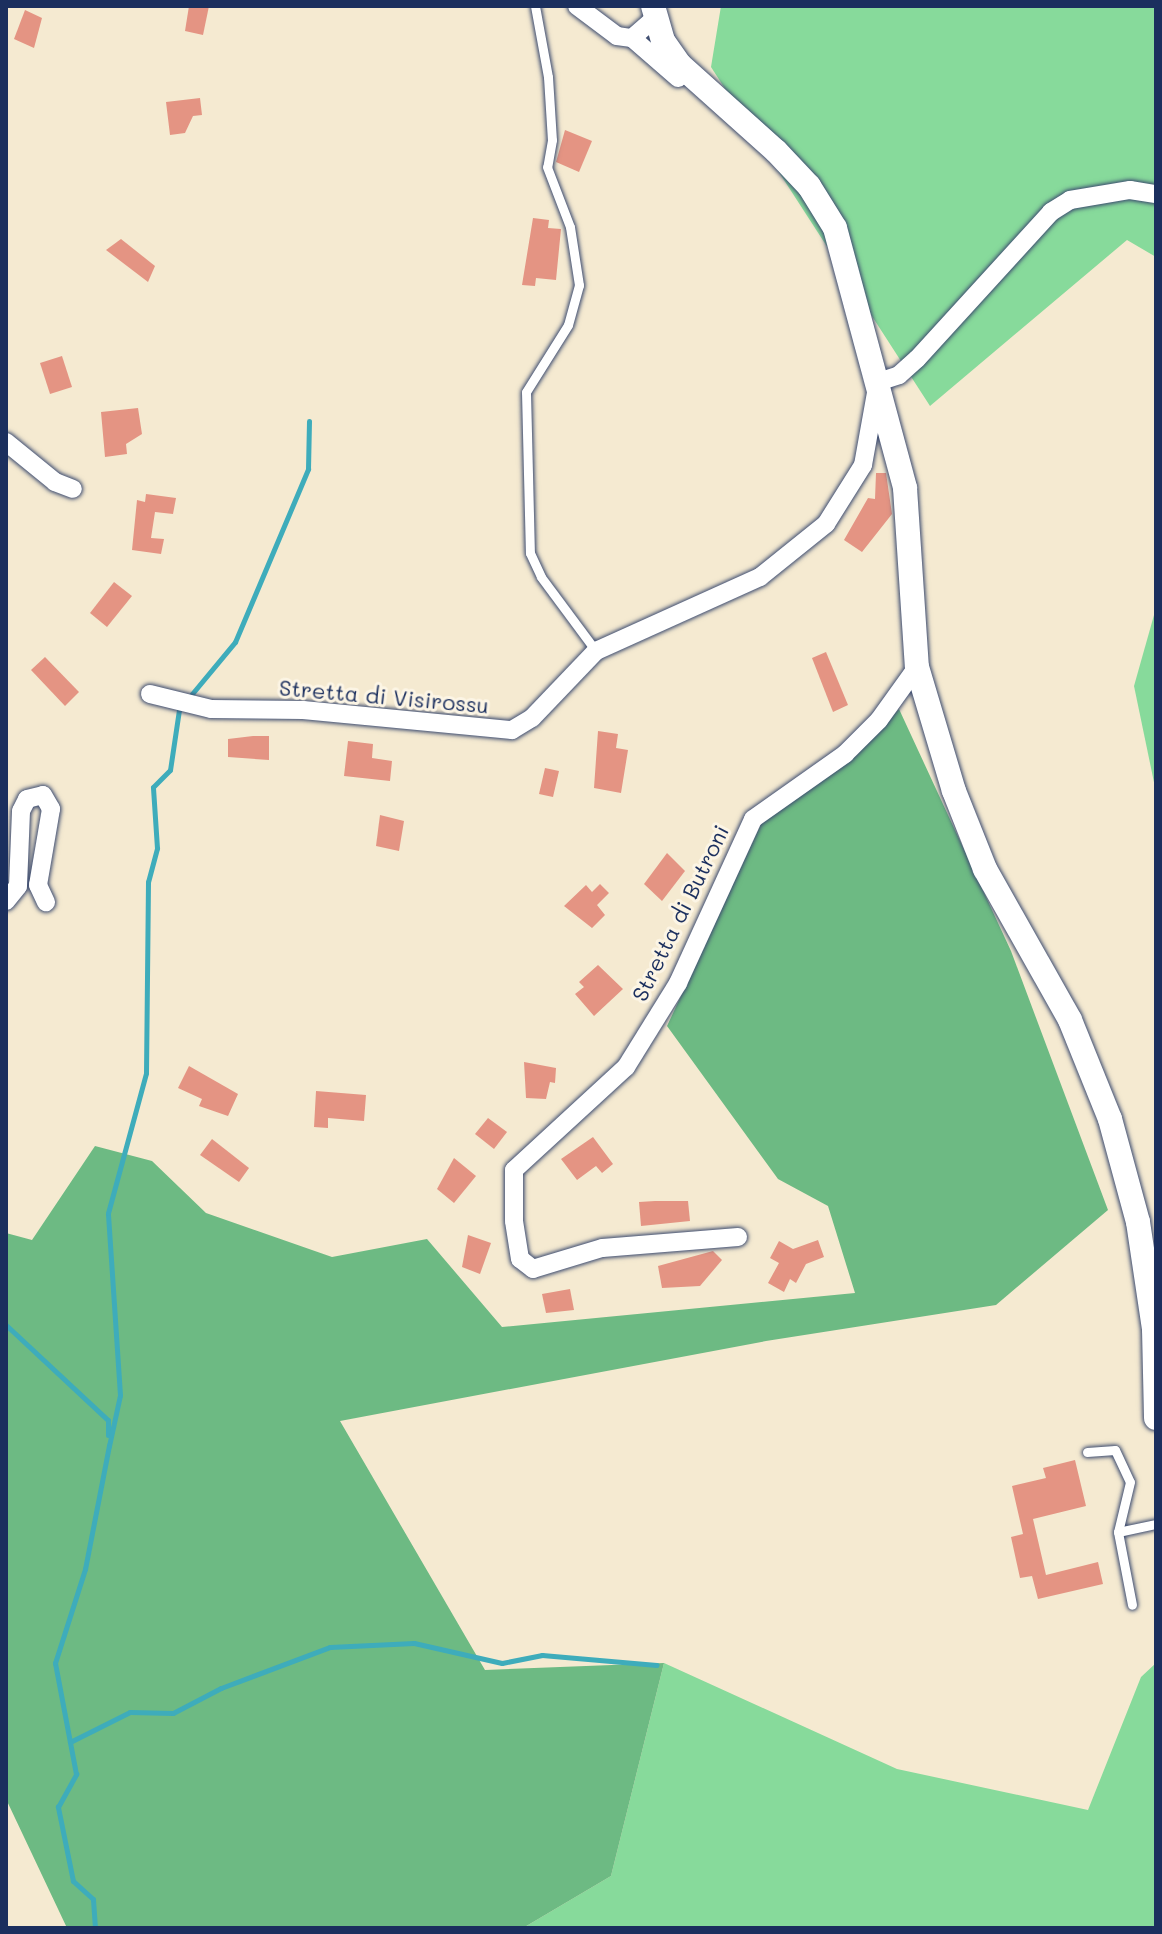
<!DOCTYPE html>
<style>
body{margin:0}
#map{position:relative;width:1162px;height:1934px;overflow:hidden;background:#f5ead1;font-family:Mali,sans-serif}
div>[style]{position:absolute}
.green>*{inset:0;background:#87da9b}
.forest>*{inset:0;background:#6dba83}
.stream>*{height:5px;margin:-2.5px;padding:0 2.5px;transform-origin:2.5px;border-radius:2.5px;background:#3eacbb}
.building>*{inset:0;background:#e49483}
.roads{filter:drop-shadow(0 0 2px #3c4b6f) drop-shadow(0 0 2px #3c4b6f)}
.service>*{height:9px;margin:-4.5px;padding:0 4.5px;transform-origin:4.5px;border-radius:4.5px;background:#fff}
.minor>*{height:18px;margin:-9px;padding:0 9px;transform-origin:9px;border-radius:9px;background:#fff}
.tertiary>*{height:24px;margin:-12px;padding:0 12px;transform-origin:12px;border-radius:12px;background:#fff}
span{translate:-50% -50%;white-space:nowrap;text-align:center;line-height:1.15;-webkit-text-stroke:6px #fcf5e5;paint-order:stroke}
.street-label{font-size:22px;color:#1b2f5e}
.frame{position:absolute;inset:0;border:8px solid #1b2f5e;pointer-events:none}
</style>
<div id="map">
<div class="green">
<i style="clip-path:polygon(721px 6px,1156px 6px,1156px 257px,1127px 240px,930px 406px,711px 67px)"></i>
<i style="clip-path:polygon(1156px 608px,1156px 792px,1134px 686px)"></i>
<i style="clip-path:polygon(664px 1663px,897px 1769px,1088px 1810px,1141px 1677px,1156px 1663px,1156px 1928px,523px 1928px,611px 1876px)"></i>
</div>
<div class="forest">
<i style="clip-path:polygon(899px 709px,1011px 951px,1108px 1210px,996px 1305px,766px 1341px,340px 1421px,485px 1670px,664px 1663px,611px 1876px,523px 1928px,67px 1928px,6px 1799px,6px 1233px,32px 1240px,95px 1146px,152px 1161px,206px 1213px,332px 1257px,427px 1239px,502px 1327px,855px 1293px,828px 1206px,778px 1179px,667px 1026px,762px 822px,857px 755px)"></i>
</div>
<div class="stream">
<i style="left:191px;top:695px;width:69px;rotate:-50.3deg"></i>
<i style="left:235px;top:642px;width:188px;rotate:-67.1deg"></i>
<i style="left:308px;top:469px;width:48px;rotate:-88.8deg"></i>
<i style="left:6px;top:1325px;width:139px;rotate:43deg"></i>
<i style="left:108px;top:1420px;width:15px;rotate:90deg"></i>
<i style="left:109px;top:1446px;width:52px;rotate:-77.8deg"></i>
<i style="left:120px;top:1395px;width:182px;rotate:-93.8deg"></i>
<i style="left:108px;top:1213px;width:145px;rotate:-74.8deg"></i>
<i style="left:146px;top:1073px;width:191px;rotate:-89.4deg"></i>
<i style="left:148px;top:882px;width:35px;rotate:-75deg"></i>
<i style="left:157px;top:848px;width:61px;rotate:-93.8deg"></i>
<i style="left:153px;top:787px;width:24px;rotate:-45deg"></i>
<i style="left:170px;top:770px;width:61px;rotate:-81.5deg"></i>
<i style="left:70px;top:1742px;width:67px;rotate:-26.6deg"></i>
<i style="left:130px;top:1712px;width:43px;rotate:1.3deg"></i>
<i style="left:173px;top:1713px;width:54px;rotate:-27.5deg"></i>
<i style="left:221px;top:1688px;width:116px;rotate:-20.6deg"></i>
<i style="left:330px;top:1647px;width:84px;rotate:-2.7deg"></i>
<i style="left:414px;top:1643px;width:90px;rotate:12.8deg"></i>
<i style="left:502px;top:1663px;width:41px;rotate:-11.3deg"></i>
<i style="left:542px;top:1655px;width:115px;rotate:5deg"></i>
<i style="left:95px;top:1928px;width:29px;rotate:-94deg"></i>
<i style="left:93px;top:1899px;width:27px;rotate:-138deg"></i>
<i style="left:73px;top:1881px;width:76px;rotate:-101.5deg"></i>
<i style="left:58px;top:1807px;width:38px;rotate:-61deg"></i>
<i style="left:76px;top:1774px;width:113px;rotate:-100.7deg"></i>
<i style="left:55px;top:1663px;width:99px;rotate:-72.3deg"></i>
<i style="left:85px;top:1569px;width:126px;rotate:-79deg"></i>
</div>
<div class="building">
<i style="clip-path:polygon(189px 6px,209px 6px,203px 35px,185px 31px)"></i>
<i style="clip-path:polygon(25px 10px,42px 18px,34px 48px,14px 39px)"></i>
<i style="clip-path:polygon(200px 98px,202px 115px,193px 116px,185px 133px,170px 135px,166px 102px)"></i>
<i style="clip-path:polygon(565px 130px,592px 141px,579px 172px,556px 162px)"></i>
<i style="clip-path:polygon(533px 218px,549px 220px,548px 228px,561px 229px,556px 280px,536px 278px,535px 286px,522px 285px)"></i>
<i style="clip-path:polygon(121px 239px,155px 266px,148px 282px,106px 250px)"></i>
<i style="clip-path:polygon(62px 356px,72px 387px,50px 394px,40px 363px)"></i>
<i style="clip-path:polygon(138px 408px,142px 434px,126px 444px,127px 454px,105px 457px,101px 412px)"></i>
<i style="clip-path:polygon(876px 473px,886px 473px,892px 514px,862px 552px,844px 540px,868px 498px,875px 499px)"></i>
<i style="clip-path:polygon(146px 494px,176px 498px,173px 514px,155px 512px,151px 538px,164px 539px,161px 554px,132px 550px,137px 500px,145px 502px)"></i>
<i style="clip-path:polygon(114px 582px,132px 596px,107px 627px,90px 613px)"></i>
<i style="clip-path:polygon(826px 652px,848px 705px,833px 712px,812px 658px)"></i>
<i style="clip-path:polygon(45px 657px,79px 692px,65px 706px,31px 670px)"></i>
<i style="clip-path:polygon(598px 731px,618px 734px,616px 748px,628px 750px,621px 793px,594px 788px)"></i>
<i style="clip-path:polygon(253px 736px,269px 736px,269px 760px,228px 757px,228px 739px)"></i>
<i style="clip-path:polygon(348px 741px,373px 744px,372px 758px,392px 761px,390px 781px,344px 776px)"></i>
<i style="clip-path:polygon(545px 768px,559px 771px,553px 797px,539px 794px)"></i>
<i style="clip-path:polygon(380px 815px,404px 821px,399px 851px,376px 846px)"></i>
<i style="clip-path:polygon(667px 853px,685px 871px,662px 901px,644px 884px)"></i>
<i style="clip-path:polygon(600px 884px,609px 893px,597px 905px,605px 915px,592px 928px,564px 906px,586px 885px,592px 892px)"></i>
<i style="clip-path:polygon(598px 965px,623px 989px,594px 1016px,575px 994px,584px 987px,579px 982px)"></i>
<i style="clip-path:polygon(524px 1062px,556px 1068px,555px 1083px,550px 1082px,546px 1099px,526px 1098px)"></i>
<i style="clip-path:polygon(189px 1066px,238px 1094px,228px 1116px,199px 1106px,202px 1099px,178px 1088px)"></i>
<i style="clip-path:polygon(316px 1091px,366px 1095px,364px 1121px,328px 1118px,328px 1128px,314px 1127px)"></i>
<i style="clip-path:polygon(488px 1118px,507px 1132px,494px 1149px,475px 1134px)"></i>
<i style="clip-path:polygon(593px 1137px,613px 1164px,602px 1173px,596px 1166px,577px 1180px,561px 1159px)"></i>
<i style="clip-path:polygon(212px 1139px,249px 1168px,239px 1182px,200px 1155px)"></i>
<i style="clip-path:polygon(454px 1158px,476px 1176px,454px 1203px,437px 1189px)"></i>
<i style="clip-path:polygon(655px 1201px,688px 1201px,690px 1221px,641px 1226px,639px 1202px)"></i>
<i style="clip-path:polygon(468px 1235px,491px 1243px,480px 1274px,462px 1267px)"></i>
<i style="clip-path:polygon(818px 1240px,824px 1257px,806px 1264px,796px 1283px,790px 1279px,784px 1292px,768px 1283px,779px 1263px,770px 1258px,779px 1241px,793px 1249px)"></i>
<i style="clip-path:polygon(713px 1251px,722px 1260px,700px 1286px,662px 1288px,658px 1266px)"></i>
<i style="clip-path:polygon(570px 1289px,574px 1310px,546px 1313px,542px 1294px)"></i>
<i style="clip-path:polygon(1075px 1460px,1086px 1506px,1033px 1519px,1046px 1575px,1098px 1562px,1103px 1584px,1038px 1599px,1032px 1576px,1020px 1578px,1011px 1537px,1023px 1534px,1012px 1486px,1046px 1478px,1043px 1468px)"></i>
</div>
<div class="roads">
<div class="service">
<i style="left:535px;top:6px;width:72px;rotate:79.6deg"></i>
<i style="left:548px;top:77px;width:63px;rotate:86.4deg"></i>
<i style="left:552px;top:140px;width:27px;rotate:100deg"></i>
<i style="left:547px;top:167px;width:64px;rotate:69deg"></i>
<i style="left:570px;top:227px;width:59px;rotate:81.2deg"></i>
<i style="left:579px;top:285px;width:41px;rotate:105.4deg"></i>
<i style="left:568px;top:325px;width:79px;rotate:122.1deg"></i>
<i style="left:526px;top:392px;width:161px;rotate:88.6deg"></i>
<i style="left:530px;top:553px;width:26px;rotate:65deg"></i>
<i style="left:541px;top:577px;width:92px;rotate:53.4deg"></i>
<i style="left:1087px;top:1452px;width:28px;rotate:-4deg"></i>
<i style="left:1115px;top:1450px;width:35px;rotate:65deg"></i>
<i style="left:1130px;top:1482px;width:51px;rotate:103.5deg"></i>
<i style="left:1118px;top:1532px;width:74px;rotate:79.1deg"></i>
<i style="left:1118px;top:1532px;width:39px;rotate:-12deg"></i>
</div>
<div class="minor">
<i style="left:577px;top:6px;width:50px;rotate:36.9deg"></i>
<i style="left:617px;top:36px;width:15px;rotate:8deg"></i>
<i style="left:632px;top:38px;width:30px;rotate:-41deg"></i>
<i style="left:632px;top:38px;width:61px;rotate:41deg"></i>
<i style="left:6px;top:442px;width:63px;rotate:39.2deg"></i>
<i style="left:55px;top:482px;width:19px;rotate:21deg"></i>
<i style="left:150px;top:694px;width:63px;rotate:13.8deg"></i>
<i style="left:211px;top:709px;width:92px;rotate:0.6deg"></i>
<i style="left:303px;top:710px;width:210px;rotate:5.5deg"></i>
<i style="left:512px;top:730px;width:23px;rotate:-31deg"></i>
<i style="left:532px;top:718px;width:93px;rotate:-46.3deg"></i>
<i style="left:596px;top:651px;width:180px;rotate:-24.3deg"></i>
<i style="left:760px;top:577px;width:85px;rotate:-38.8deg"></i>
<i style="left:826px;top:524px;width:70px;rotate:-57.9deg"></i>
<i style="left:863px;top:465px;width:84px;rotate:-79.8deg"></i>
<i style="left:878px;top:382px;width:22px;rotate:-18deg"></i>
<i style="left:899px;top:375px;width:24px;rotate:-42deg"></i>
<i style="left:917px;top:359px;width:199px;rotate:-47.6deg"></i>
<i style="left:1051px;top:212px;width:22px;rotate:-32deg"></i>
<i style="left:1070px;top:200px;width:61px;rotate:-9.5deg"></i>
<i style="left:1130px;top:190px;width:26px;rotate:9deg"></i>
<i style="left:6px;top:901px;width:19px;rotate:-51deg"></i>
<i style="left:18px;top:886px;width:75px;rotate:-87.7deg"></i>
<i style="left:21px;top:811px;width:13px;rotate:-63deg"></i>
<i style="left:27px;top:799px;width:16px;rotate:-14deg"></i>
<i style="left:43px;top:795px;width:16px;rotate:60deg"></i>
<i style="left:51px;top:809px;width:77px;rotate:99.7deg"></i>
<i style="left:38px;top:885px;width:19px;rotate:65deg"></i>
<i style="left:738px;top:1237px;width:136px;rotate:175.4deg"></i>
<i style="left:602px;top:1248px;width:72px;rotate:163.1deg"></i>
<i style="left:533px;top:1269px;width:16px;rotate:-142deg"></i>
<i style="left:520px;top:1259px;width:38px;rotate:-99deg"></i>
<i style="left:514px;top:1221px;width:51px;rotate:-90deg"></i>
<i style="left:514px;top:1170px;width:152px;rotate:-42.6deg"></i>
<i style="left:626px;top:1067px;width:99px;rotate:-58.2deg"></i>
<i style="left:678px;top:983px;width:180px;rotate:-65.4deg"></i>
<i style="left:753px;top:819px;width:113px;rotate:-35.2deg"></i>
<i style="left:845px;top:754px;width:48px;rotate:-45deg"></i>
<i style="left:879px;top:720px;width:65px;rotate:-54.4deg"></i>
</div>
<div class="tertiary">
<i style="left:653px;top:6px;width:36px;rotate:74deg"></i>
<i style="left:663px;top:41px;width:29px;rotate:55deg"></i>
<i style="left:680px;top:65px;width:129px;rotate:41.9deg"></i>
<i style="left:776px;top:151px;width:48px;rotate:46.7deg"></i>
<i style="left:809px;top:186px;width:49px;rotate:58.2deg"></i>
<i style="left:835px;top:228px;width:269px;rotate:74.9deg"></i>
<i style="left:905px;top:488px;width:179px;rotate:86.2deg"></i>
<i style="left:917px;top:667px;width:129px;rotate:73.4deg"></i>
<i style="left:954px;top:791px;width:84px;rotate:68.3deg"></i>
<i style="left:985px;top:869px;width:173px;rotate:60.6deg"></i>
<i style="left:1070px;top:1020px;width:107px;rotate:68deg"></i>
<i style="left:1110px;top:1119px;width:107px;rotate:74.8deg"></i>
<i style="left:1138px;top:1222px;width:108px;rotate:81.5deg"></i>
<i style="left:1154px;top:1329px;width:89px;rotate:88.7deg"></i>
</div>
</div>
<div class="street-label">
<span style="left:384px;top:696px;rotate:5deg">Stretta di Visirossu</span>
<span style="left:680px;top:913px;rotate:-64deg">Stretta di Butroni</span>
</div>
<div class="frame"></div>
</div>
